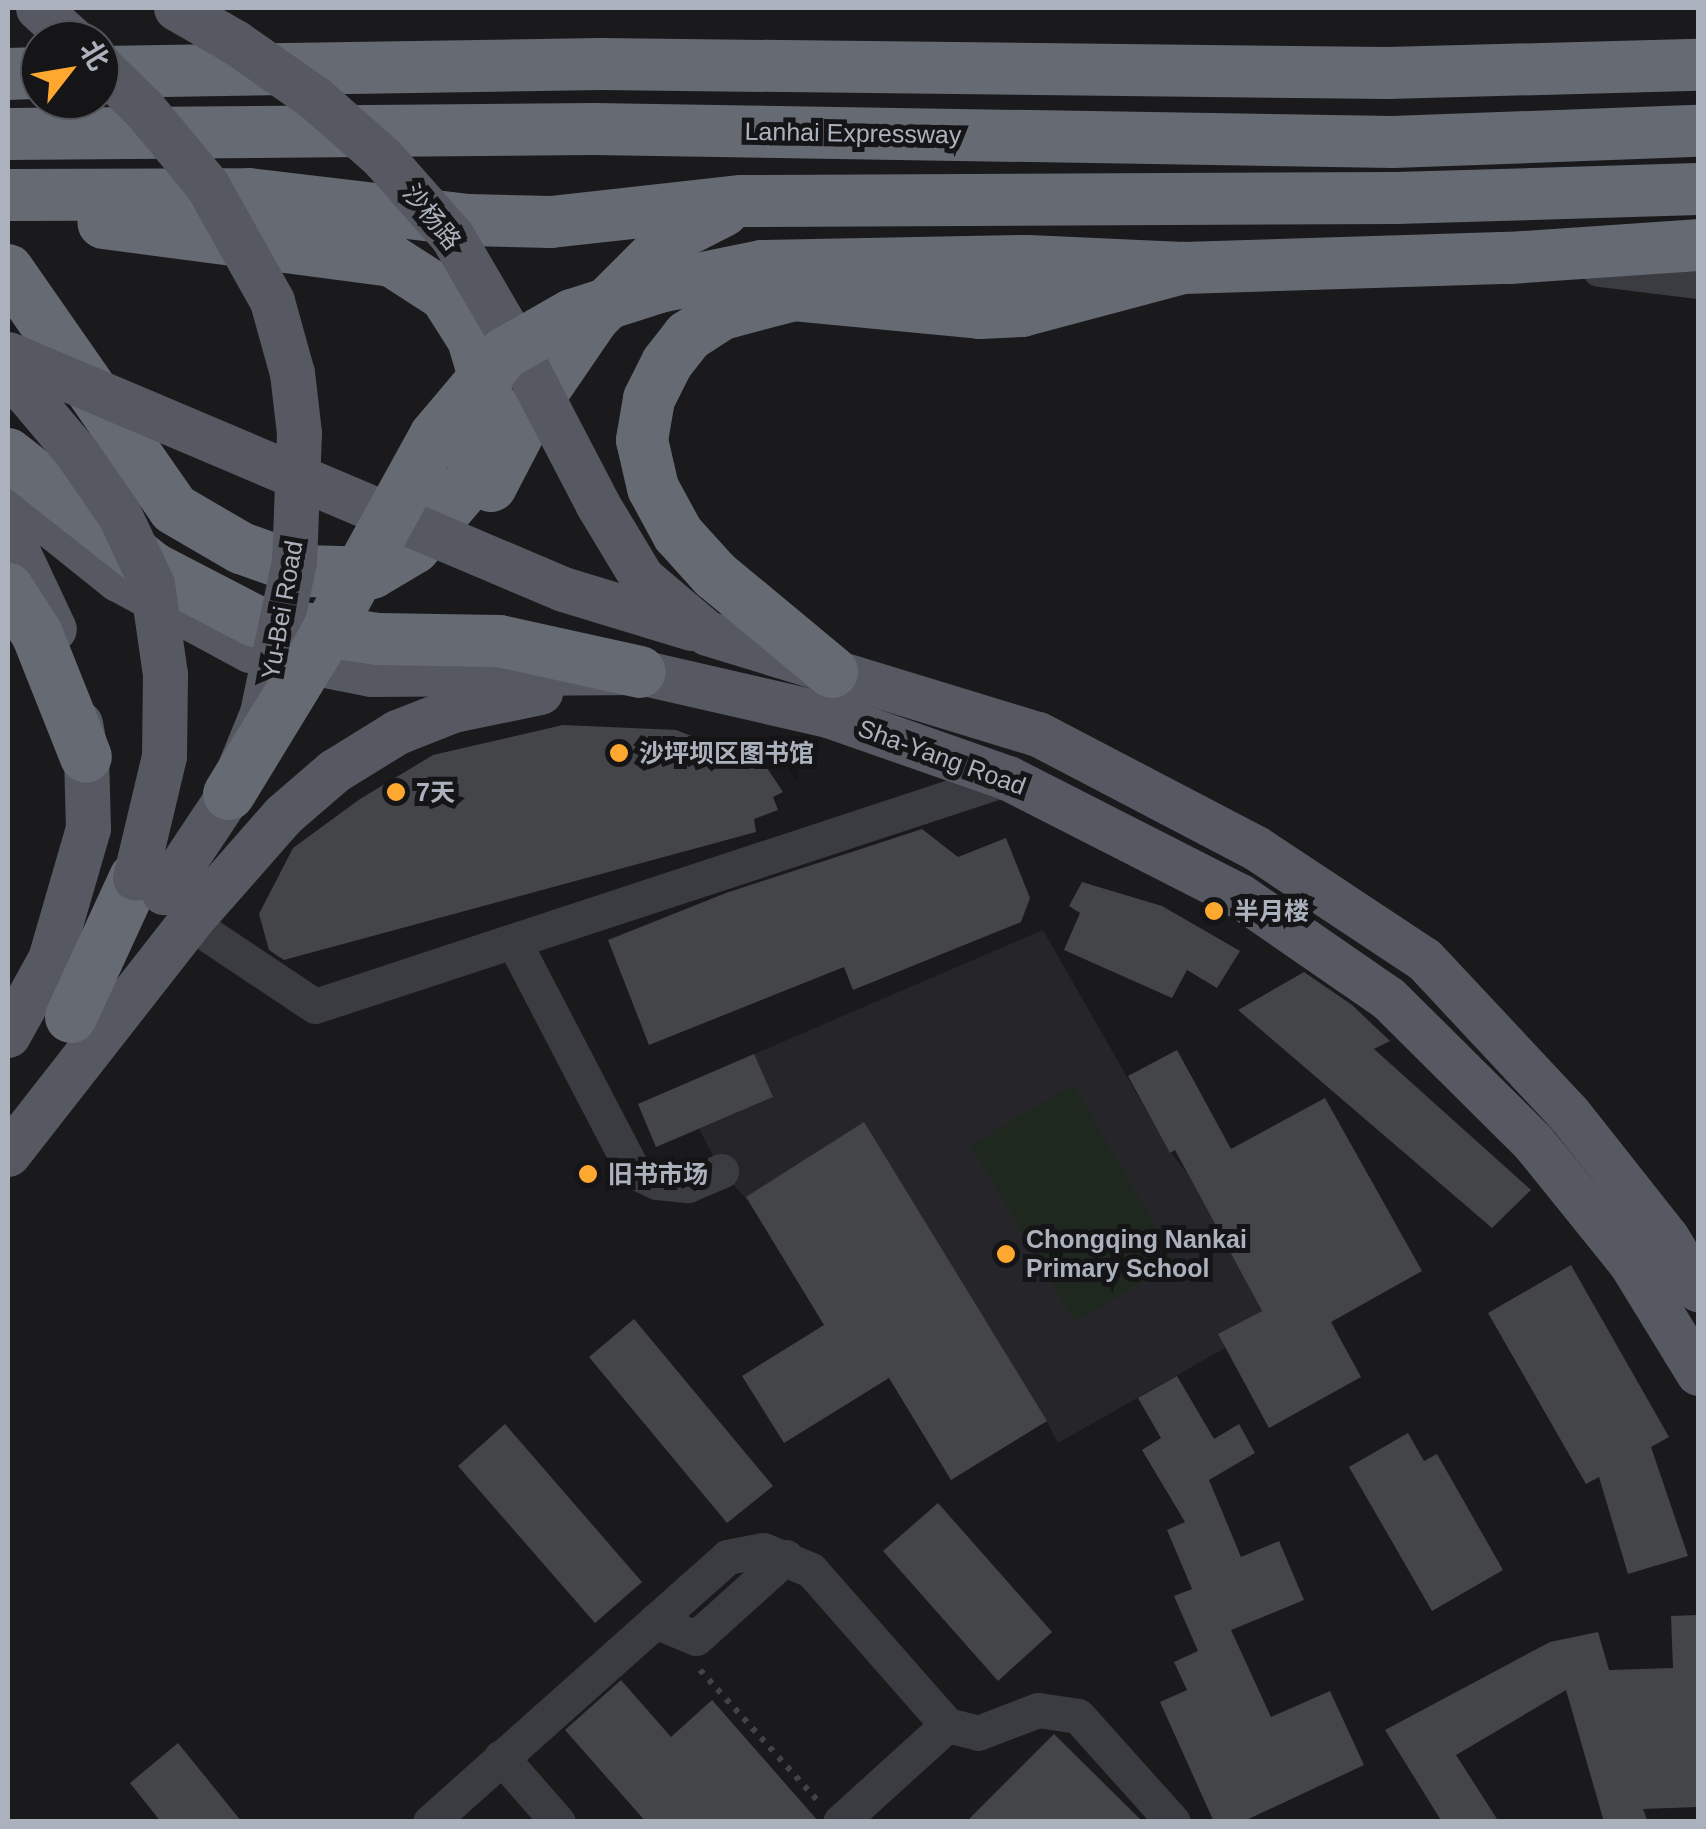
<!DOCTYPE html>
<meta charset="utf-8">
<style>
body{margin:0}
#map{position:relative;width:1706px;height:1829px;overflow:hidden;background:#1a1a1c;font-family:Arial,"Noto Sans SC",sans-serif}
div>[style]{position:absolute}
.built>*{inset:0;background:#26262a}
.green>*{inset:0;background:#1f281f}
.building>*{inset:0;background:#444549}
.path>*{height:6px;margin-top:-3px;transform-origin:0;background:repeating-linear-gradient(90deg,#404349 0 5px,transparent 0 13px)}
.minor>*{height:35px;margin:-17.5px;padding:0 17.5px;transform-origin:17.5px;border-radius:17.5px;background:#3a3c42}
.major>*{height:45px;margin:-22.5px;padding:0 22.5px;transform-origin:22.5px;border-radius:22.5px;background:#565961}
.highway>*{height:52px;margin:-26px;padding:0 26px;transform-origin:26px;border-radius:26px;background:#666a73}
.major-bridge>*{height:45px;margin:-22.5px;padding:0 22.5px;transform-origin:22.5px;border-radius:22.5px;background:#565961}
.highway-bridge>*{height:52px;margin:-26px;padding:0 26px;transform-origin:26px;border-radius:26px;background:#666a73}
.dots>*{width:28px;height:28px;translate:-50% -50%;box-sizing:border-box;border:5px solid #151517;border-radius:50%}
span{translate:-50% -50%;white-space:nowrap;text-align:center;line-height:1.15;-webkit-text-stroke:10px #151517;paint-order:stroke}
.street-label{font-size:25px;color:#abb2bd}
.poi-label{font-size:25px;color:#abb2bd;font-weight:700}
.left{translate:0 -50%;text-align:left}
.frame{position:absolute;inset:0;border:10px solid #abb2bd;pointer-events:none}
.north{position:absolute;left:20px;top:20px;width:100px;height:100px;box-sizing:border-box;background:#151517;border:2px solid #515459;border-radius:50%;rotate:59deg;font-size:28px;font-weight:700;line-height:40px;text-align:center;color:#abb2bd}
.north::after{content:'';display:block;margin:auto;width:35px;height:45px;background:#ffa82f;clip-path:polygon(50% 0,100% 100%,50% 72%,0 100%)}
</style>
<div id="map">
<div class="built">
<i style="clip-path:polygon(1043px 930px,1170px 1152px,1187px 1173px,1262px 1311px,1219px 1334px,1225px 1348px,1058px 1443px,1047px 1422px,850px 1314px,721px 1171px,699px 1129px,656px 1147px,638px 1104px)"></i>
</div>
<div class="green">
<i style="clip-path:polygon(1073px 1085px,1177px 1262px,1075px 1322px,971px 1145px)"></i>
</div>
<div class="building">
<i style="clip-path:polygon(563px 725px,676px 730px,765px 765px,783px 792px,773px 797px,778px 810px,754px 819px,756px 832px,284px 960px,269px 950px,259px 914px,293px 848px,360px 799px,433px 755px)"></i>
<i style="clip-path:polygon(922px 829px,958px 857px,1006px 838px,1030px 898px,1021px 922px,853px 990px,844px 967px,649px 1045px,608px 940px,726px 893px)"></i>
<i style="clip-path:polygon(1082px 882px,1162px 906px,1240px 951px,1217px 988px,1187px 970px,1172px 998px,1064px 950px,1080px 913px,1069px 906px)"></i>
<i style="clip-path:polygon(1304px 972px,1352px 1005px,1390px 1041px,1374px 1049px,1531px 1190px,1492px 1228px,1238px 1010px)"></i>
<i style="clip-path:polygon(1177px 1050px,1231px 1149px,1325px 1098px,1422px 1271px,1331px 1322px,1361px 1377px,1269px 1428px,1218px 1334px,1262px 1311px,1175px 1150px,1170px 1153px,1128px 1076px)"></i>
<i style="clip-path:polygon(754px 1054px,773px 1097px,656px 1147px,638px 1104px)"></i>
<i style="clip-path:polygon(864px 1122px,1047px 1421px,951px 1480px,889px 1378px,784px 1443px,742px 1376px,824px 1325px,746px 1197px)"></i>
<i style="clip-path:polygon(1571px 1265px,1669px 1437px,1651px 1447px,1688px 1556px,1628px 1574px,1599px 1477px,1586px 1484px,1488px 1313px)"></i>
<i style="clip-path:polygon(634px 1319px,773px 1486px,727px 1523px,589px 1357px)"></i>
<i style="clip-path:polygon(1177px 1376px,1214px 1439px,1239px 1424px,1255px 1453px,1209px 1480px,1241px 1557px,1279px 1541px,1304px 1600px,1231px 1630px,1271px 1717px,1330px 1691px,1364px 1765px,1242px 1822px,1214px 1822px,1160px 1702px,1187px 1690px,1174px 1662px,1198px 1651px,1174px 1596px,1192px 1589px,1167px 1530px,1185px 1522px,1142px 1450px,1161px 1438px,1138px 1398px)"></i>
<i style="clip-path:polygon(505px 1424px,642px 1582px,595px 1623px,458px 1466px)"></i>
<i style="clip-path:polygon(1408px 1433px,1424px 1461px,1437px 1454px,1503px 1570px,1432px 1611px,1349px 1467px)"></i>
<i style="clip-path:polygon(938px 1503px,1052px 1632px,998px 1681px,883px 1551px)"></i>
<i style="clip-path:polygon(1698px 1615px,1698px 1807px,1643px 1809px,1648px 1822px,1604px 1822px,1566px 1690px,1456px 1755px,1499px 1822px,1442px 1822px,1385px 1730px,1550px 1642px,1598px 1632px,1609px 1670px,1673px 1668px,1671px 1616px)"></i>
<i style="clip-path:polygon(621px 1680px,671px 1737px,712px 1700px,819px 1822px,646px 1822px,565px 1730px)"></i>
<i style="clip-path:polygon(1054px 1734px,1143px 1822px,966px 1822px)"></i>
<i style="clip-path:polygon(178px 1743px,242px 1822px,161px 1822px,130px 1783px)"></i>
</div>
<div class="path">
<i style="left:700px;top:1670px;width:178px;rotate:48deg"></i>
</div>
<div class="minor">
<i style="left:1599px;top:269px;width:100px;rotate:6.9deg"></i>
<i style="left:189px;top:922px;width:151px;rotate:33.7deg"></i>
<i style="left:315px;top:1006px;width:730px;rotate:-18.21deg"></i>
<i style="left:514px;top:942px;width:258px;rotate:62.5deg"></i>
<i style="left:633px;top:1171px;width:26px;rotate:25deg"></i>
<i style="left:657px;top:1182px;width:31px;rotate:6deg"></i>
<i style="left:688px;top:1185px;width:36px;rotate:-23deg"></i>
<i style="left:655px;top:1621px;width:44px;rotate:22.5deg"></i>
<i style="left:696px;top:1638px;width:121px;rotate:-42deg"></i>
<i style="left:947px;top:1725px;width:32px;rotate:14deg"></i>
<i style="left:978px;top:1733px;width:64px;rotate:-21deg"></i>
<i style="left:1038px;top:1710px;width:40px;rotate:8.5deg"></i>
<i style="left:1078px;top:1716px;width:142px;rotate:48.1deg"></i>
<i style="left:501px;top:1757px;width:86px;rotate:48.8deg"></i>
<i style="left:430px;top:1822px;width:398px;rotate:-41.7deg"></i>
<i style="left:727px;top:1557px;width:37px;rotate:-11deg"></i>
<i style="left:763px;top:1550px;width:52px;rotate:22.6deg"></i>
<i style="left:811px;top:1570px;width:206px;rotate:48.7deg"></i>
<i style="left:947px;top:1725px;width:144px;rotate:137.8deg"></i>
</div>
<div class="major">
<i style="left:38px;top:8px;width:47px;rotate:42.4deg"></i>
<i style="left:8px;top:491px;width:141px;rotate:38.7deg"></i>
<i style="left:118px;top:579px;width:150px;rotate:28.3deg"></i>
<i style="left:250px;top:650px;width:123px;rotate:11.2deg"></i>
<i style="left:371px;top:674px;width:269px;rotate:-0.4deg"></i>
<i style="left:640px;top:672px;width:193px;rotate:12.9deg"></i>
<i style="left:828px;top:715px;width:191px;rotate:19.3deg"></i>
<i style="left:1008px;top:778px;width:260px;rotate:27deg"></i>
<i style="left:1240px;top:896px;width:180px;rotate:34.6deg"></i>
<i style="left:1388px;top:998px;width:204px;rotate:44.8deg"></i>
<i style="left:1533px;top:1142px;width:154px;rotate:51.1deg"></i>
<i style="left:1630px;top:1262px;width:130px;rotate:58.5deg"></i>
<i style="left:598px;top:505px;width:85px;rotate:58.9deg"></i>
<i style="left:642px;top:578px;width:85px;rotate:40.2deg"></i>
<i style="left:707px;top:633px;width:346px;rotate:17deg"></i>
<i style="left:1038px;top:734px;width:246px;rotate:27.6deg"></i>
<i style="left:1256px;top:848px;width:201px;rotate:33.5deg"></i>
<i style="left:1424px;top:959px;width:212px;rotate:46.9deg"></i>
<i style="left:1569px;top:1114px;width:158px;rotate:51.7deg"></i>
<i style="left:1667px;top:1238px;width:60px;rotate:58.7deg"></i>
<i style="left:8px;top:531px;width:108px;rotate:64.9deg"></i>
<i style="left:563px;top:589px;width:134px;rotate:16.9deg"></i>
<i style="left:8px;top:1035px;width:87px;rotate:-61.1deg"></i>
<i style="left:50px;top:959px;width:136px;rotate:-73.8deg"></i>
<i style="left:88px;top:828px;width:71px;rotate:-91.6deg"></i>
<i style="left:86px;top:757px;width:34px;rotate:-100deg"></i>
<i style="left:8px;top:1154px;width:294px;rotate:-52deg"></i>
<i style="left:189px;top:922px;width:142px;rotate:-48.7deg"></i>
<i style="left:283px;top:815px;width:67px;rotate:-40.8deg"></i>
<i style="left:334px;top:771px;width:74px;rotate:-31.8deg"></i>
<i style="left:397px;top:732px;width:60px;rotate:-21.4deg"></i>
<i style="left:453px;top:710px;width:89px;rotate:-11.7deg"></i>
</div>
<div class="highway">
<i style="left:100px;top:72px;width:501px;rotate:-0.91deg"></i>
<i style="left:601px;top:64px;width:786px;rotate:0.66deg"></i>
<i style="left:1387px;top:73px;width:311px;rotate:-1.5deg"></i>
<i style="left:8px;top:74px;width:32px;rotate:-2deg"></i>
<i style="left:8px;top:134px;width:585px;rotate:-0.49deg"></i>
<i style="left:593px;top:129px;width:800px;rotate:0.93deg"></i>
<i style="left:1393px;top:142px;width:305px;rotate:-2.1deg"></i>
<i style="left:8px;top:195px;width:241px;rotate:-0.2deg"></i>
<i style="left:249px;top:194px;width:221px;rotate:6.8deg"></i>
<i style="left:468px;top:220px;width:83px;rotate:1.4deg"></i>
<i style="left:551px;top:222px;width:192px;rotate:-6.3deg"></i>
<i style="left:742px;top:201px;width:654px;rotate:-0.26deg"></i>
<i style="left:1396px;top:198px;width:302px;rotate:-1.7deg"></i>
<i style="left:1028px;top:261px;width:155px;rotate:2.6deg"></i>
<i style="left:1183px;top:268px;width:326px;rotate:-1.8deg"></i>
<i style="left:1509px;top:258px;width:189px;rotate:-3.9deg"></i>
<i style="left:8px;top:270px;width:291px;rotate:55.2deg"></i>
<i style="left:174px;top:509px;width:78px;rotate:30.2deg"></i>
<i style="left:241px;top:548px;width:69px;rotate:19.5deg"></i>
<i style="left:306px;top:571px;width:66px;rotate:1.7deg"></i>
<i style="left:372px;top:573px;width:49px;rotate:-30.8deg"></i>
<i style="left:414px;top:548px;width:87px;rotate:-49.7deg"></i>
<i style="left:470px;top:482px;width:54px;rotate:-70.6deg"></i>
<i style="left:488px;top:431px;width:48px;rotate:-92.4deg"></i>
<i style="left:486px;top:383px;width:46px;rotate:-106.5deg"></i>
<i style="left:473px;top:339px;width:52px;rotate:-122.5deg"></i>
<i style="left:445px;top:295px;width:63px;rotate:-147.3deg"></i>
<i style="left:392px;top:261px;width:291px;rotate:-172.5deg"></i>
<i style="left:8px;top:454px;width:184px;rotate:38.2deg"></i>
<i style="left:153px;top:568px;width:115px;rotate:27.5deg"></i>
<i style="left:255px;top:621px;width:124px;rotate:8.3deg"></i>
<i style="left:378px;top:639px;width:121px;rotate:0.9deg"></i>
<i style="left:499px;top:641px;width:144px;rotate:12.4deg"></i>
<i style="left:491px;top:486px;width:87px;rotate:-62.5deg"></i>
<i style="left:531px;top:409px;width:112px;rotate:-55.6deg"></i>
<i style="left:594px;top:317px;width:116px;rotate:-45deg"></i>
<i style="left:676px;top:235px;width:53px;rotate:-27.1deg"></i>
<i style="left:8px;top:589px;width:54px;rotate:57.2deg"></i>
<i style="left:37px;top:634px;width:132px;rotate:68.3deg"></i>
<i style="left:832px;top:672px;width:152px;rotate:-140.3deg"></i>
<i style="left:715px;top:575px;width:55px;rotate:-132.1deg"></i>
<i style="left:678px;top:534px;width:52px;rotate:-118.5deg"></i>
<i style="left:653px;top:488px;width:49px;rotate:-102.9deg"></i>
<i style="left:642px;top:440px;width:42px;rotate:-80.3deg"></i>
<i style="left:649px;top:399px;width:40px;rotate:-63.4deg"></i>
<i style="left:667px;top:363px;width:34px;rotate:-52deg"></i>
<i style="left:688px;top:336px;width:40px;rotate:-32.9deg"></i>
<i style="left:722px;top:314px;width:74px;rotate:-14.8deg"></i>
<i style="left:794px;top:295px;width:187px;rotate:5.5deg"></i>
<i style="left:980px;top:313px;width:42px;rotate:-2.7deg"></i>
<i style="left:1022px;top:311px;width:167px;rotate:-15deg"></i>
<i style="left:71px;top:1017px;width:153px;rotate:-65.3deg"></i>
</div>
<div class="major-bridge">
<i style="left:176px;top:8px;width:68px;rotate:30deg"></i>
<i style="left:235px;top:42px;width:98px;rotate:35deg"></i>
<i style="left:315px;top:98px;width:89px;rotate:41.4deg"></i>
<i style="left:382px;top:157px;width:106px;rotate:48.5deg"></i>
<i style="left:452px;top:236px;width:109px;rotate:59.7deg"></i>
<i style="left:507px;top:330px;width:197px;rotate:62.5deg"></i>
<i style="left:100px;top:66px;width:62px;rotate:44.3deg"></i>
<i style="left:144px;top:109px;width:99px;rotate:50.3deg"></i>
<i style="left:207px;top:185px;width:133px;rotate:60.7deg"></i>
<i style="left:272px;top:301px;width:75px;rotate:74.5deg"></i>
<i style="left:292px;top:373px;width:60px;rotate:83.3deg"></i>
<i style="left:299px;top:433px;width:128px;rotate:92.2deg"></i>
<i style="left:294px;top:561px;width:155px;rotate:101.9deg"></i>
<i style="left:262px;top:713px;width:87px;rotate:112.2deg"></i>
<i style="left:229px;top:794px;width:118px;rotate:123.6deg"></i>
<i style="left:8px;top:354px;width:603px;rotate:22.95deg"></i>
<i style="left:8px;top:378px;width:26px;rotate:40deg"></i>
<i style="left:28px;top:395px;width:75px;rotate:49.9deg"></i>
<i style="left:76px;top:452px;width:75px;rotate:55.3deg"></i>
<i style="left:119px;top:514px;width:77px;rotate:64.8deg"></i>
<i style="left:152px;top:584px;width:91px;rotate:81.8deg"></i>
<i style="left:165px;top:674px;width:82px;rotate:90.7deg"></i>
<i style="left:164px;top:756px;width:125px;rotate:103.4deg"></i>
</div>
<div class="highway-bridge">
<i style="left:229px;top:794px;width:169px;rotate:-58.6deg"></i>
<i style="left:317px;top:650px;width:244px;rotate:-61.1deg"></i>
<i style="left:435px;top:436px;width:109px;rotate:-49.9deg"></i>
<i style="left:505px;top:353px;width:77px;rotate:-29.6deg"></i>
<i style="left:572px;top:315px;width:91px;rotate:-17.8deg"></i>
<i style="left:659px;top:287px;width:105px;rotate:-11.5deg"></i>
<i style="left:762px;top:266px;width:266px;rotate:-1.1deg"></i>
</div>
<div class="dots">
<i style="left:619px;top:753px;background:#ffa82f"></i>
<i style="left:396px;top:792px;background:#ffa82f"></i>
<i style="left:1214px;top:911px;background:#ffa82f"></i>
<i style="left:588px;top:1174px;background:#ffa82f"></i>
<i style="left:1006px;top:1254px;background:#ffa82f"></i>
</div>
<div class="street-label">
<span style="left:853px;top:133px;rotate:1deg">Lanhai Expressway</span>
<span style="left:432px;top:217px;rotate:51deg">沙杨路</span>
<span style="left:282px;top:610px;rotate:-80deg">Yu-Bei Road</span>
<span style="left:942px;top:757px;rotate:20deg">Sha-Yang Road</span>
</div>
<div class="poi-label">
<span class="left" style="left:639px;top:753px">沙坪坝区图书馆</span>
<span class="left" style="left:416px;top:792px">7天</span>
<span class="left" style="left:1234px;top:911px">半月楼</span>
<span class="left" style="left:608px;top:1174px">旧书市场</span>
<span class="left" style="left:1026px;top:1254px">Chongqing Nankai<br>Primary School</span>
</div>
<div class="frame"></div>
<div class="north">北</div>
</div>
